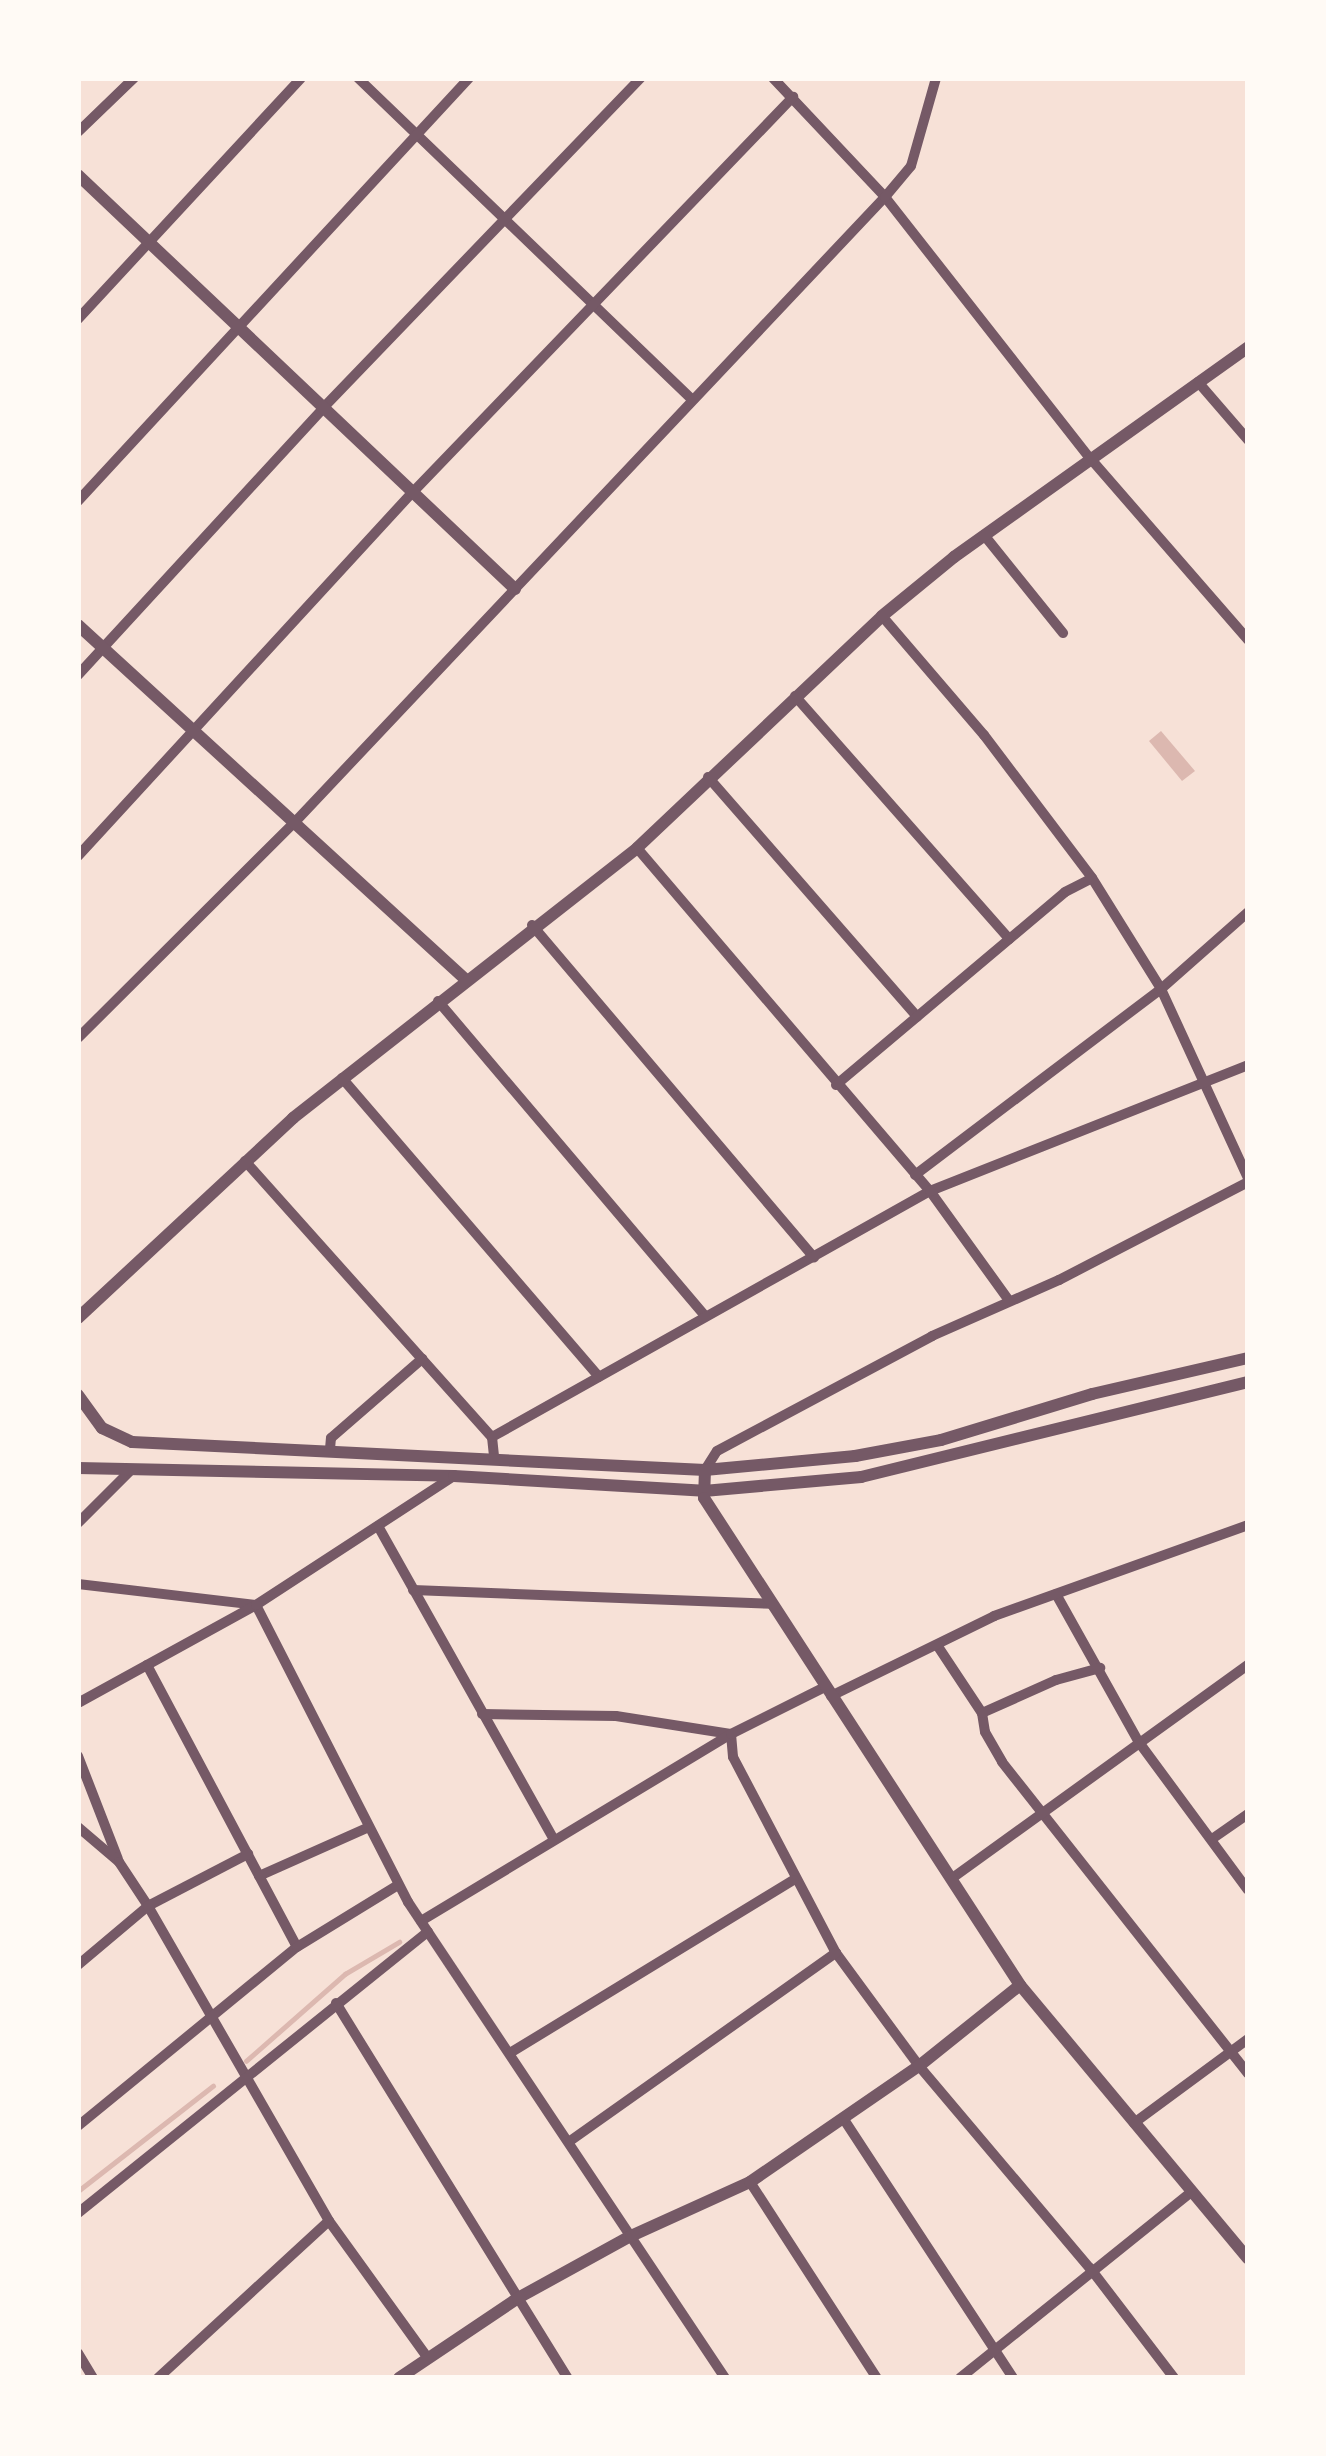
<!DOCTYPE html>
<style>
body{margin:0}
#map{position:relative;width:1326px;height:2456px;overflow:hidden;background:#f7e1d7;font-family:"PT Serif",serif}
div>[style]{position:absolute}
.water>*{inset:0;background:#dcb8b0}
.stream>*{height:4.5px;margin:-2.25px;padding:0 2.25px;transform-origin:2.25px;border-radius:2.25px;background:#dcb8b0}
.minor>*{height:10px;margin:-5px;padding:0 5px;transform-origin:5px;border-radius:5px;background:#755966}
.tertiary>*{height:12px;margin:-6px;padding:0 6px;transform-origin:6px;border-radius:6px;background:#755966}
span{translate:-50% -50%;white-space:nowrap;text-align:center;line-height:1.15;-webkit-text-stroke:9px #fffaf5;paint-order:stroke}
.frame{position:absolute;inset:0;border:81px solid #fffaf5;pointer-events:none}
</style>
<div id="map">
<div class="water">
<i style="clip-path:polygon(1161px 731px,1195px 771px,1182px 781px,1149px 741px)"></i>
</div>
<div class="stream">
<i style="left:246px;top:2061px;width:132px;rotate:-41.3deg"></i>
<i style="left:345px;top:1974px;width:63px;rotate:-30.7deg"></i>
<i style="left:78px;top:2191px;width:171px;rotate:-37.9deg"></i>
</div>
<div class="minor">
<i style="left:358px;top:78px;width:462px;rotate:43.9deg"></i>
<i style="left:773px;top:78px;width:163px;rotate:46.7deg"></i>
<i style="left:885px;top:197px;width:332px;rotate:51.9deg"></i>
<i style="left:1090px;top:458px;width:241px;rotate:49deg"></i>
<i style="left:78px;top:132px;width:78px;rotate:-44deg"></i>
<i style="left:78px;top:319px;width:328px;rotate:-47.2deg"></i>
<i style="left:1198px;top:382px;width:77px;rotate:49.2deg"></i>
<i style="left:78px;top:501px;width:576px;rotate:-47.25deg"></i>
<i style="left:984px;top:535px;width:126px;rotate:51.1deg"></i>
<i style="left:882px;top:616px;width:157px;rotate:49.4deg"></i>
<i style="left:984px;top:735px;width:179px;rotate:52.9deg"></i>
<i style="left:1092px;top:878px;width:131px;rotate:58.1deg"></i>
<i style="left:1161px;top:989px;width:208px;rotate:65.3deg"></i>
<i style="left:78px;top:675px;width:365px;rotate:-47.4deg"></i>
<i style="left:325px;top:406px;width:455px;rotate:-46.1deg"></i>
<i style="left:795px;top:696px;width:324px;rotate:48.6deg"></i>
<i style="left:708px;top:777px;width:318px;rotate:48.9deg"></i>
<i style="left:637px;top:848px;width:451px;rotate:49.5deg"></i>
<i style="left:930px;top:1191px;width:133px;rotate:54.2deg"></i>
<i style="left:78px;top:856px;width:493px;rotate:-47.4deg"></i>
<i style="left:412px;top:493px;width:550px;rotate:-46.11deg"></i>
<i style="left:532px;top:925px;width:436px;rotate:49.7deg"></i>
<i style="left:438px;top:1001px;width:413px;rotate:49.7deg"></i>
<i style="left:78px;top:1038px;width:305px;rotate:-44.9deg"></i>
<i style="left:294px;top:823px;width:861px;rotate:-46.65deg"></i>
<i style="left:885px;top:197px;width:40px;rotate:-50deg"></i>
<i style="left:911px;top:166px;width:91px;rotate:-74.1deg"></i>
<i style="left:342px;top:1078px;width:394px;rotate:49.3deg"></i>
<i style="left:836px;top:1085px;width:299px;rotate:-40.1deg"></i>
<i style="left:1065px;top:892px;width:30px;rotate:-27deg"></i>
<i style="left:245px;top:1161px;width:370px;rotate:48.2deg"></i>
<i style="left:915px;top:1175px;width:308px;rotate:-37.1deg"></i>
<i style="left:1161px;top:989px;width:116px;rotate:-41.5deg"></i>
<i style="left:330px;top:1449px;width:11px;rotate:-85deg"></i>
<i style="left:331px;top:1438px;width:121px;rotate:-41deg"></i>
<i style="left:494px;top:1456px;width:19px;rotate:-96deg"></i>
<i style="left:492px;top:1437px;width:502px;rotate:-29.32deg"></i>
<i style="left:930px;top:1191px;width:342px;rotate:-21.6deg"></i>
<i style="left:705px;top:1470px;width:22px;rotate:-58deg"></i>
<i style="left:717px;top:1451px;width:244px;rotate:-28.1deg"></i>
<i style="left:932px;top:1336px;width:139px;rotate:-23.8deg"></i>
<i style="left:1059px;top:1280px;width:213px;rotate:-27.4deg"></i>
<i style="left:78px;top:1523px;width:75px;rotate:-45deg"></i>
<i style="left:378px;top:1526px;width:359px;rotate:60.7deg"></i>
<i style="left:78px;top:1584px;width:179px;rotate:6.7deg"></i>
<i style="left:256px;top:1605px;width:334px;rotate:62.9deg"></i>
<i style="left:408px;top:1902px;width:572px;rotate:56.34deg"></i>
<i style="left:413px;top:1590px;width:360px;rotate:2.2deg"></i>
<i style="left:1056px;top:1594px;width:168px;rotate:60.8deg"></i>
<i style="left:1138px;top:1741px;width:185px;rotate:53.6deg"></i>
<i style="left:937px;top:1645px;width:82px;rotate:56.5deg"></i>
<i style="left:982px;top:1713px;width:19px;rotate:81deg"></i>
<i style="left:985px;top:1732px;width:34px;rotate:60deg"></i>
<i style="left:1002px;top:1762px;width:397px;rotate:51.7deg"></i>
<i style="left:147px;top:1665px;width:319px;rotate:62deg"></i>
<i style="left:831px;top:1696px;width:182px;rotate:-26.1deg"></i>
<i style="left:994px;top:1616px;width:270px;rotate:-19.7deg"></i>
<i style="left:78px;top:1703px;width:203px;rotate:-28.8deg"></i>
<i style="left:256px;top:1605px;width:236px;rotate:-33.1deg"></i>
<i style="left:982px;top:1713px;width:81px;rotate:-24deg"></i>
<i style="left:1056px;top:1680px;width:46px;rotate:-15.3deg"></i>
<i style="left:482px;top:1714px;width:134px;rotate:0.9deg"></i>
<i style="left:616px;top:1716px;width:116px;rotate:8.9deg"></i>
<i style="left:731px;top:1734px;width:23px;rotate:85deg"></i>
<i style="left:733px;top:1757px;width:221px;rotate:62.3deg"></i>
<i style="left:836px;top:1953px;width:140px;rotate:53.7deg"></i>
<i style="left:919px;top:2066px;width:265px;rotate:49.8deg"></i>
<i style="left:1090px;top:2268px;width:138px;rotate:52.6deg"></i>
<i style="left:78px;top:1756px;width:110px;rotate:68.8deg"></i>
<i style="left:78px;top:1827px;width:54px;rotate:40.5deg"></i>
<i style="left:119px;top:1862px;width:53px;rotate:56.6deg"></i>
<i style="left:148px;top:1906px;width:363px;rotate:60.1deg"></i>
<i style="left:329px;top:2221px;width:168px;rotate:54.2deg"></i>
<i style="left:1212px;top:1839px;width:44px;rotate:-34.8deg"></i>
<i style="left:259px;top:1876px;width:118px;rotate:-24deg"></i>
<i style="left:951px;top:1879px;width:366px;rotate:-35.8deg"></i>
<i style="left:421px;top:1921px;width:362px;rotate:-31.1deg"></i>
<i style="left:731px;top:1734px;width:105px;rotate:-26.6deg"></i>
<i style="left:78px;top:1965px;width:92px;rotate:-40.1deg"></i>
<i style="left:148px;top:1906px;width:113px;rotate:-27.5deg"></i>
<i style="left:336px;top:2003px;width:441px;rotate:58.3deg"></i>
<i style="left:510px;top:2053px;width:332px;rotate:-31.4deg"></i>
<i style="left:843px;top:2118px;width:311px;rotate:56.8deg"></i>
<i style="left:1134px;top:2123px;width:142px;rotate:-36.4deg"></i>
<i style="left:78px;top:2126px;width:283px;rotate:-39.3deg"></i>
<i style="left:297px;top:1947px;width:119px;rotate:-31.5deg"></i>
<i style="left:570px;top:2141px;width:326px;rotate:-35.3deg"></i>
<i style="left:750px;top:2182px;width:234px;rotate:57.1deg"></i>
<i style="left:78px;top:2213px;width:449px;rotate:-38.8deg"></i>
<i style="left:78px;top:2353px;width:29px;rotate:59deg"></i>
<i style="left:158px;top:2378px;width:232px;rotate:-42.6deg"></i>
<i style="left:960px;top:2378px;width:297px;rotate:-38.8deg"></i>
</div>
<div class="tertiary">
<i style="left:78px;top:175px;width:602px;rotate:43.45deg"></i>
<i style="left:78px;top:625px;width:524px;rotate:42.45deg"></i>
<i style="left:78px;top:1318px;width:294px;rotate:-42.9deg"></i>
<i style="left:293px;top:1118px;width:437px;rotate:-38.1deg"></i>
<i style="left:637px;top:848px;width:337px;rotate:-43.4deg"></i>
<i style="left:882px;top:616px;width:93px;rotate:-39.3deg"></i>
<i style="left:954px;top:557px;width:361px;rotate:-35.5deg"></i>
<i style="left:78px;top:1395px;width:41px;rotate:54deg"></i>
<i style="left:102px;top:1428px;width:33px;rotate:25deg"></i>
<i style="left:132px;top:1442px;width:574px;rotate:2.8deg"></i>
<i style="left:705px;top:1470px;width:151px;rotate:-5.3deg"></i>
<i style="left:855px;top:1456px;width:87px;rotate:-10.5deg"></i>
<i style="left:941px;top:1440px;width:158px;rotate:-16.9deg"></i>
<i style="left:1092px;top:1394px;width:160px;rotate:-13deg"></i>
<i style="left:78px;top:1468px;width:376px;rotate:1.2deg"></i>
<i style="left:454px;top:1476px;width:250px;rotate:3.4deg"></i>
<i style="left:704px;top:1491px;width:158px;rotate:-5.1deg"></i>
<i style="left:861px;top:1477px;width:398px;rotate:-13.8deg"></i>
<i style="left:705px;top:1470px;width:28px;rotate:92deg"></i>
<i style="left:704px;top:1498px;width:581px;rotate:57.02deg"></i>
<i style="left:1020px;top:1985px;width:356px;rotate:50.2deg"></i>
<i style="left:399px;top:2378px;width:143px;rotate:-33.9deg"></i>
<i style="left:518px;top:2298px;width:129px;rotate:-28.8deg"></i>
<i style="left:631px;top:2236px;width:131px;rotate:-24.4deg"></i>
<i style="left:750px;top:2182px;width:205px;rotate:-34.5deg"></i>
<i style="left:919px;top:2066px;width:129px;rotate:-38.7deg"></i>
</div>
<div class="frame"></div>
</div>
